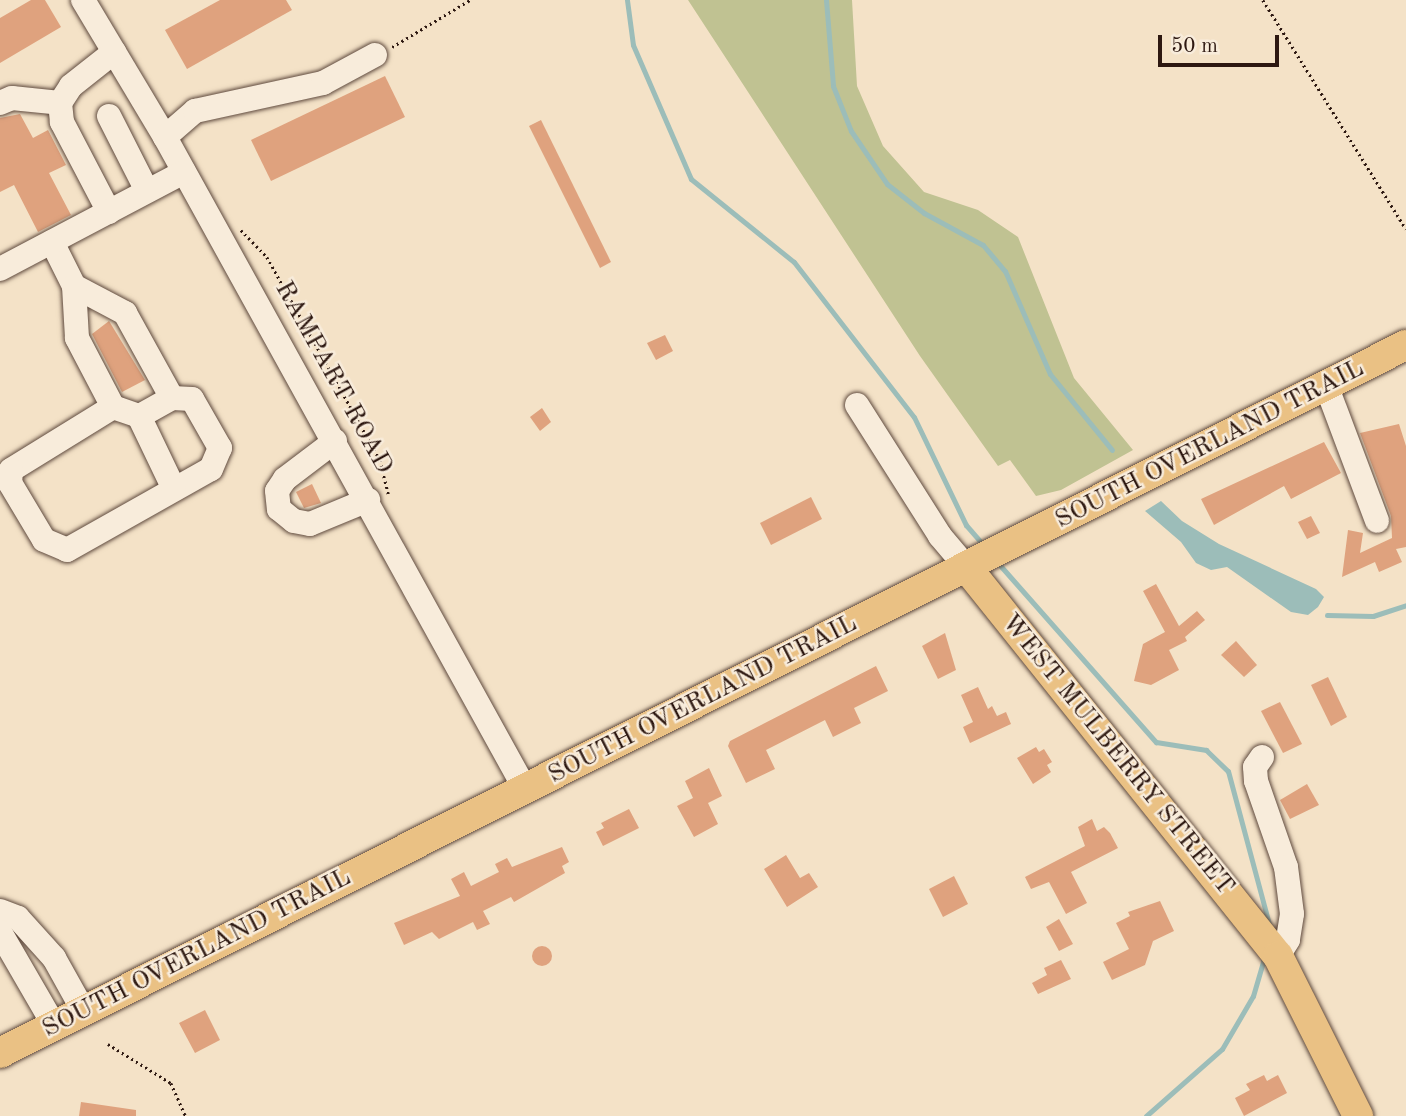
<!DOCTYPE html>
<style>
body{margin:0}
#map{position:relative;width:1406px;height:1116px;overflow:hidden;background:#f4e2c7;font-family:"Old Standard TT",serif}
div>[style]{position:absolute}
.green>*{inset:0;background:#c0c292}
.water>*{inset:0;background:#9cbdb9}
.stream>*{height:5px;margin:-2.5px;padding:0 2.5px;transform-origin:2.5px;border-radius:2.5px;background:#9cbdb9}
.building>*{inset:0;background:#dfa27e}
.round{border-radius:50%}
.path>*{height:2.5px;margin-top:-1.25px;transform-origin:0;background:repeating-linear-gradient(90deg,#2d1811 0 2px,transparent 0 5.5px)}
.roads{filter:drop-shadow(0 0 2px #5f4a3e) drop-shadow(0 0 2px #5f4a3e)}
.minor>*{height:24px;margin:-12px;padding:0 12px;transform-origin:12px;border-radius:12px;background:#f8ecdb}
.major>*{height:30px;margin:-15px;padding:0 15px;transform-origin:15px;border-radius:15px;background:#eac184}
span{translate:-50% -50%;white-space:nowrap;text-align:center;line-height:1.15;-webkit-text-stroke:5px #f8ecdb;paint-order:stroke}
.street-label{font-size:26px;color:#2d1811}
.scale{position:absolute;left:1158px;top:35px;width:121px;height:32px;box-sizing:border-box;border:4px solid #2d1811;border-top:0;padding-left:9px;font-size:21px;line-height:24px;white-space:nowrap;color:#2d1811;-webkit-text-stroke:5px #f8ecdb;paint-order:stroke}
</style>
<div id="map">
<div class="green">
<i style="clip-path:polygon(688px 0,852px 0,857px 86px,883px 146px,924px 192px,978px 210px,1018px 237px,1074px 378px,1133px 450px,1061px 490px,1036px 496px,1010px 460px,998px 466px,920px 356px)"></i>
</div>
<div class="water">
<i style="clip-path:polygon(1161px 501px,1182px 521px,1219px 544px,1316px 589px,1324px 597px,1318px 607px,1308px 615px,1291px 612px,1227px 567px,1211px 570px,1196px 563px,1181px 542px,1145px 511px)"></i>
</div>
<div class="stream">
<i style="left:627px;top:0;width:45px;rotate:82.4deg"></i>
<i style="left:633px;top:45px;width:146px;rotate:66.6deg"></i>
<i style="left:691px;top:179px;width:132px;rotate:38.9deg"></i>
<i style="left:794px;top:262px;width:196px;rotate:52.3deg"></i>
<i style="left:914px;top:417px;width:120px;rotate:64.3deg"></i>
<i style="left:966px;top:525px;width:29px;rotate:49deg"></i>
<i style="left:826px;top:0;width:86px;rotate:85.3deg"></i>
<i style="left:833px;top:86px;width:48px;rotate:68.2deg"></i>
<i style="left:851px;top:131px;width:64px;rotate:55.8deg"></i>
<i style="left:887px;top:184px;width:47px;rotate:38.1deg"></i>
<i style="left:924px;top:213px;width:67px;rotate:28.5deg"></i>
<i style="left:983px;top:245px;width:34px;rotate:50deg"></i>
<i style="left:1005px;top:271px;width:112px;rotate:66.4deg"></i>
<i style="left:1050px;top:374px;width:98px;rotate:50.8deg"></i>
<i style="left:998px;top:563px;width:239px;rotate:48.6deg"></i>
<i style="left:1156px;top:742px;width:51px;rotate:9.1deg"></i>
<i style="left:1206px;top:750px;width:30px;rotate:44deg"></i>
<i style="left:1228px;top:771px;width:163px;rotate:75deg"></i>
<i style="left:1327px;top:615px;width:46px;rotate:1.2deg"></i>
<i style="left:1373px;top:616px;width:35px;rotate:-18deg"></i>
<i style="left:1146px;top:1116px;width:101px;rotate:-41.4deg"></i>
<i style="left:1222px;top:1049px;width:61px;rotate:-59.7deg"></i>
<i style="left:1253px;top:996px;width:43px;rotate:-73.7deg"></i>
</div>
<div class="building">
<i style="clip-path:polygon(31px 0,45px 0,61px 27px,0 63px,0 18px)"></i>
<i style="clip-path:polygon(220px 0,286px 0,292px 10px,187px 69px,165px 30px)"></i>
<i style="clip-path:polygon(385px 76px,405px 117px,271px 181px,251px 140px)"></i>
<i style="clip-path:polygon(20px 114px,33px 138px,48px 130px,66px 165px,49px 173px,71px 215px,38px 232px,14px 185px,0 192px,0 118px)"></i>
<i style="clip-path:polygon(541px 120px,611px 262px,600px 268px,529px 126px)"></i>
<i style="clip-path:polygon(109px 321px,145px 380px,122px 392px,92px 334px)"></i>
<i style="clip-path:polygon(665px 335px,673px 351px,656px 360px,647px 343px)"></i>
<i style="clip-path:polygon(542px 408px,551px 422px,540px 431px,530px 417px)"></i>
<i style="clip-path:polygon(1399px 424px,1406px 446px,1406px 547px,1396px 549px,1402px 562px,1379px 572px,1375px 562px,1342px 577px,1348px 530px,1363px 533px,1360px 553px,1392px 538px,1391px 516px,1360px 433px)"></i>
<i style="clip-path:polygon(1324px 442px,1341px 473px,1291px 499px,1284px 486px,1214px 525px,1201px 499px)"></i>
<i style="clip-path:polygon(312px 484px,321px 503px,304px 508px,296px 492px)"></i>
<i style="clip-path:polygon(811px 497px,822px 519px,771px 545px,760px 523px)"></i>
<i style="clip-path:polygon(1311px 516px,1320px 533px,1307px 539px,1298px 522px)"></i>
<i style="clip-path:polygon(1156px 584px,1179px 626px,1197px 611px,1205px 620px,1185px 637px,1187px 641px,1169px 650px,1179px 670px,1151px 685px,1134px 681px,1143px 644px,1165px 632px,1143px 591px)"></i>
<i style="clip-path:polygon(945px 633px,956px 670px,938px 679px,922px 646px)"></i>
<i style="clip-path:polygon(1236px 641px,1257px 665px,1244px 677px,1221px 655px)"></i>
<i style="clip-path:polygon(876px 666px,888px 691px,854px 708px,861px 723px,833px 737px,825px 720px,766px 750px,775px 769px,746px 783px,728px 746px,730px 741px)"></i>
<i style="clip-path:polygon(1328px 677px,1347px 717px,1331px 726px,1311px 685px)"></i>
<i style="clip-path:polygon(978px 687px,988px 709px,992px 706px,997px 716px,1006px 712px,1011px 724px,970px 743px,963px 727px,973px 722px,961px 695px)"></i>
<i style="clip-path:polygon(1280px 702px,1302px 744px,1283px 753px,1261px 711px)"></i>
<i style="clip-path:polygon(1036px 747px,1039px 752px,1044px 749px,1052px 762px,1047px 765px,1051px 772px,1033px 784px,1017px 758px)"></i>
<i style="clip-path:polygon(709px 768px,722px 796px,708px 803px,718px 824px,694px 837px,677px 806px,693px 798px,685px 781px)"></i>
<i style="clip-path:polygon(1307px 784px,1319px 805px,1290px 819px,1280px 800px)"></i>
<i style="clip-path:polygon(629px 809px,639px 828px,603px 846px,596px 832px,604px 828px,601px 823px)"></i>
<i style="clip-path:polygon(1092px 819px,1097px 831px,1104px 827px,1110px 833px,1118px 848px,1071px 872px,1087px 903px,1066px 914px,1049px 882px,1031px 889px,1025px 877px,1085px 846px,1078px 827px)"></i>
<i style="clip-path:polygon(562px 847px,569px 862px,562px 866px,565px 873px,514px 902px,511px 897px,483px 911px,490px 924px,477px 930px,473px 922px,439px 939px,432px 932px,404px 945px,394px 923px,460px 896px,451px 879px,464px 872px,471px 886px,499px 872px,495px 864px,507px 858px,512px 867px)"></i>
<i style="clip-path:polygon(786px 855px,800px 878px,809px 873px,818px 887px,787px 907px,764px 869px)"></i>
<i style="clip-path:polygon(954px 876px,968px 904px,943px 917px,929px 889px)"></i>
<i style="clip-path:polygon(1160px 901px,1174px 931px,1153px 941px,1145px 965px,1112px 980px,1103px 962px,1129px 949px,1116px 923px,1130px 916px,1128px 912px)"></i>
<i style="clip-path:polygon(1059px 919px,1073px 944px,1059px 951px,1046px 927px)"></i>
<i class="round" style="left:532px;top:946px;width:20px;height:20px"></i>
<i style="clip-path:polygon(1061px 960px,1071px 979px,1038px 994px,1032px 983px,1047px 975px,1044px 968px)"></i>
<i style="clip-path:polygon(205px 1010px,220px 1040px,195px 1053px,179px 1023px)"></i>
<i style="clip-path:polygon(1264px 1075px,1267px 1081px,1278px 1075px,1287px 1093px,1244px 1116px,1235px 1098px,1250px 1090px,1246px 1084px)"></i>
<i style="clip-path:polygon(81px 1102px,136px 1110px,136px 1116px,79px 1116px)"></i>
</div>
<div class="path">
<i style="left:1263px;top:0;width:270px;rotate:58deg"></i>
<i style="left:392px;top:47px;width:91px;rotate:-31.1deg"></i>
<i style="left:241px;top:230px;width:37px;rotate:46deg"></i>
<i style="left:267px;top:257px;width:232px;rotate:60.9deg"></i>
<i style="left:380px;top:460px;width:38px;rotate:76deg"></i>
<i style="left:108px;top:1044px;width:74px;rotate:31.8deg"></i>
<i style="left:171px;top:1083px;width:36px;rotate:66deg"></i>
</div>
<div class="roads">
<div class="minor">
<i style="left:83px;top:0;width:160px;rotate:59.1deg"></i>
<i style="left:165px;top:137px;width:745px;rotate:61.09deg"></i>
<i style="left:0;top:103px;width:13px;rotate:-23deg"></i>
<i style="left:12px;top:98px;width:48px;rotate:5.9deg"></i>
<i style="left:109px;top:116px;width:84px;rotate:63.1deg"></i>
<i style="left:165px;top:137px;width:40px;rotate:-41deg"></i>
<i style="left:195px;top:111px;width:131px;rotate:-12.3deg"></i>
<i style="left:323px;top:83px;width:59px;rotate:-28.3deg"></i>
<i style="left:109px;top:212px;width:102px;rotate:-117.6deg"></i>
<i style="left:62px;top:122px;width:19px;rotate:-96deg"></i>
<i style="left:60px;top:103px;width:20px;rotate:-57deg"></i>
<i style="left:71px;top:86px;width:55px;rotate:-38.3deg"></i>
<i style="left:52px;top:242px;width:49px;rotate:63.4deg"></i>
<i style="left:74px;top:286px;width:58px;rotate:27.9deg"></i>
<i style="left:125px;top:313px;width:97px;rotate:61.1deg"></i>
<i style="left:172px;top:398px;width:38px;rotate:151deg"></i>
<i style="left:139px;top:416px;width:28px;rotate:-161deg"></i>
<i style="left:113px;top:407px;width:78px;rotate:-117.6deg"></i>
<i style="left:77px;top:338px;width:52px;rotate:-93.3deg"></i>
<i style="left:0;top:269px;width:208px;rotate:-27.8deg"></i>
<i style="left:1326px;top:385px;width:145px;rotate:69.4deg"></i>
<i style="left:857px;top:405px;width:155px;rotate:57.6deg"></i>
<i style="left:940px;top:536px;width:42px;rotate:49.8deg"></i>
<i style="left:113px;top:407px;width:120px;rotate:148.3deg"></i>
<i style="left:11px;top:470px;width:13px;rotate:94deg"></i>
<i style="left:10px;top:483px;width:66px;rotate:59.2deg"></i>
<i style="left:44px;top:540px;width:25px;rotate:23deg"></i>
<i style="left:67px;top:550px;width:165px;rotate:-29.4deg"></i>
<i style="left:211px;top:469px;width:23px;rotate:-67deg"></i>
<i style="left:220px;top:448px;width:56px;rotate:-119.7deg"></i>
<i style="left:192px;top:399px;width:20px;rotate:-177deg"></i>
<i style="left:139px;top:416px;width:81px;rotate:64.4deg"></i>
<i style="left:335px;top:441px;width:63px;rotate:142.8deg"></i>
<i style="left:285px;top:479px;width:14px;rotate:124deg"></i>
<i style="left:277px;top:491px;width:18px;rotate:84deg"></i>
<i style="left:279px;top:509px;width:19px;rotate:39deg"></i>
<i style="left:294px;top:521px;width:16px;rotate:11deg"></i>
<i style="left:310px;top:524px;width:63px;rotate:-22.5deg"></i>
<i style="left:1262px;top:757px;width:12px;rotate:125deg"></i>
<i style="left:1255px;top:767px;width:14px;rotate:86deg"></i>
<i style="left:1256px;top:781px;width:91px;rotate:70.8deg"></i>
<i style="left:1286px;top:867px;width:47px;rotate:82.7deg"></i>
<i style="left:1292px;top:914px;width:26px;rotate:99deg"></i>
<i style="left:1288px;top:940px;width:19px;rotate:122deg"></i>
<i style="left:0;top:911px;width:19px;rotate:21deg"></i>
<i style="left:18px;top:918px;width:54px;rotate:48deg"></i>
<i style="left:54px;top:958px;width:60px;rotate:60.9deg"></i>
<i style="left:0;top:932px;width:108px;rotate:59.9deg"></i>
</div>
<div class="major">
<i style="left:967px;top:568px;width:497px;rotate:51.3deg"></i>
<i style="left:1278px;top:956px;width:179px;rotate:63.4deg"></i>
<i style="left:0;top:1053px;width:1574px;rotate:-26.73deg"></i>
</div>
</div>
<div class="street-label">
<span style="left:333px;top:378px;rotate:61deg">RAMPART ROAD</span>
<span style="left:1210px;top:445px;rotate:-27deg">SOUTH OVERLAND TRAIL</span>
<span style="left:703px;top:700px;rotate:-27deg">SOUTH OVERLAND TRAIL</span>
<span style="left:1117px;top:755px;rotate:51deg">WEST MULBERRY STREET</span>
<span style="left:197px;top:954px;rotate:-27deg">SOUTH OVERLAND TRAIL</span>
</div>
<div class="scale">50 m</div>
</div>
